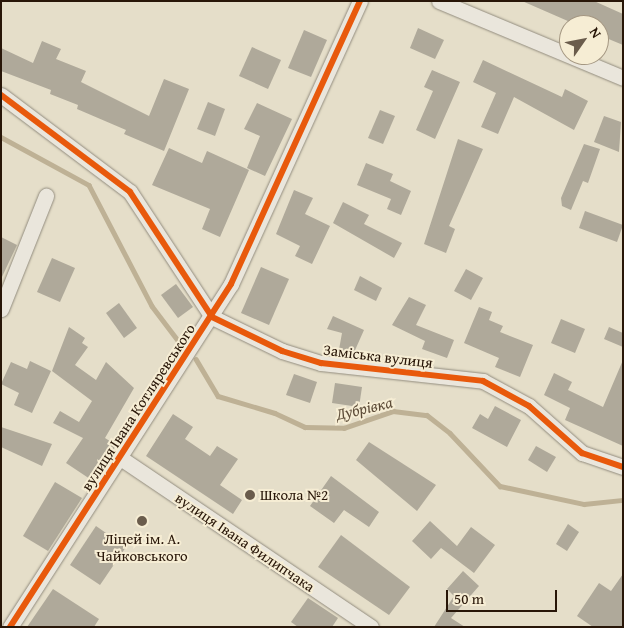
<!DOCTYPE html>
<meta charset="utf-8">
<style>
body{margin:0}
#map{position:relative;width:624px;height:628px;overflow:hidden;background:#e5dec9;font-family:"Gentium Book Plus",serif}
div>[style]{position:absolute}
.stream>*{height:4.5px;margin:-2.25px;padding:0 2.25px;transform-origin:2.25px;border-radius:2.25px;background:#beb195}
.building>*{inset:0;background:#afa99a}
.roads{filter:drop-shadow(0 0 1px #928c7e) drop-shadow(0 0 1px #928c7e)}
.minor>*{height:15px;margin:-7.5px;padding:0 7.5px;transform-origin:7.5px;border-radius:7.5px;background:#eae6dc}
.cycleway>*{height:6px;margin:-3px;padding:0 3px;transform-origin:3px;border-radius:3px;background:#e8590c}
.dots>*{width:14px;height:14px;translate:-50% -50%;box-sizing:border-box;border:2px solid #f6edd4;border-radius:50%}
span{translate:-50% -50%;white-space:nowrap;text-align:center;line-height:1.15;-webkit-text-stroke:4px #f6edd4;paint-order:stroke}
.street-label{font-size:15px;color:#281608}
.poi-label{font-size:15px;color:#281608}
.left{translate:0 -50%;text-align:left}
.water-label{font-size:16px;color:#5d4c38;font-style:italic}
.frame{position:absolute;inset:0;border:2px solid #281608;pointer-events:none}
.north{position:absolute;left:559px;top:15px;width:50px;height:50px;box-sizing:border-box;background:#f6edd4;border:1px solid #a49782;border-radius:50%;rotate:57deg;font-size:14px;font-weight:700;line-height:20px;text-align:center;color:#281608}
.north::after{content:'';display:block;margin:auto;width:18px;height:22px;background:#6a5c4c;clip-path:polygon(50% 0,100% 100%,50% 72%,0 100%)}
.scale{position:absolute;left:446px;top:590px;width:111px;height:22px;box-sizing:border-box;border:2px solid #281608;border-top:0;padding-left:6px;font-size:15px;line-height:18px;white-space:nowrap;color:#281608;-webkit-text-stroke:4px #f6edd4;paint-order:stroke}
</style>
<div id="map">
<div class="stream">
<i style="left:1px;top:137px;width:100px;rotate:28.6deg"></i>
<i style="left:89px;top:185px;width:136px;rotate:62.5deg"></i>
<i style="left:152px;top:306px;width:46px;rotate:52.9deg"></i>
<i style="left:196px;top:359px;width:43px;rotate:59.3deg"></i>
<i style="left:218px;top:396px;width:59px;rotate:16.6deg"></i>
<i style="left:275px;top:413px;width:33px;rotate:25deg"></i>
<i style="left:305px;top:427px;width:39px;rotate:1deg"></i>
<i style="left:344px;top:428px;width:52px;rotate:-19.1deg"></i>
<i style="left:393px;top:411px;width:34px;rotate:7deg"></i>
<i style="left:427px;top:415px;width:29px;rotate:38deg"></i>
<i style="left:450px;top:433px;width:73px;rotate:46.7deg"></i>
<i style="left:500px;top:486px;width:86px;rotate:12.1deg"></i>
<i style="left:584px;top:504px;width:39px;rotate:-6deg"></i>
</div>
<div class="building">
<i style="clip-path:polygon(522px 1px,594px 1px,623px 14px,623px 45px,599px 35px,599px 25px,577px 25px)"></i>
<i style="clip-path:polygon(418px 28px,444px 40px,435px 59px,410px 48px)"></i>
<i style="clip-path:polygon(304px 30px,327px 40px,311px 77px,288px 68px)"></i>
<i style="clip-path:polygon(42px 41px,61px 49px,56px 59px,86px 71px,81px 82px,149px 116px,164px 79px,189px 89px,164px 151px,124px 134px,126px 130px,77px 109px,78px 105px,50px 94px,51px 90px,1px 71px,1px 48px,33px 63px)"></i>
<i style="clip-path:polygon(252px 47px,281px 60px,268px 89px,239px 76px)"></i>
<i style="clip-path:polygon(483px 60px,562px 97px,565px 89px,588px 101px,574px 130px,514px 97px,498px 134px,481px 127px,496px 93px,473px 82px)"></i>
<i style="clip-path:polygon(432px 70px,460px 82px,435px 139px,416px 130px,433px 91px,424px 87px)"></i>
<i style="clip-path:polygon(208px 102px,225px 109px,215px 136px,197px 129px)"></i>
<i style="clip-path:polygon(257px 103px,292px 119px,265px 176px,247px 168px,260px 136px,244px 129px)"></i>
<i style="clip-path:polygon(380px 110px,395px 116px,383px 144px,368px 138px)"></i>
<i style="clip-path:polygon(604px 116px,621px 122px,619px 152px,594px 142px)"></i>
<i style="clip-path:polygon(458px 139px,483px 149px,449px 226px,455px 229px,446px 253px,424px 244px)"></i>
<i style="clip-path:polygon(584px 144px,600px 149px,588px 183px,583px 181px,571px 210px,562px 206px,561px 198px)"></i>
<i style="clip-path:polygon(169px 148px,202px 163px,207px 151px,249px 170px,220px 237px,202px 229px,210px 209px,152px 185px)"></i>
<i style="clip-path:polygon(366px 163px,393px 174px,390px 181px,411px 191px,401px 215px,387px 209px,391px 199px,357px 185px)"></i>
<i style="clip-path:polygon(294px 190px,313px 198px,305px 214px,330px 226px,312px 264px,295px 256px,300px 246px,276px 234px)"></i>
<i style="clip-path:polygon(343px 202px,369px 215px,364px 224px,402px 243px,394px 258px,333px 223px)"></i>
<i style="clip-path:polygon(585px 211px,623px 225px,617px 242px,579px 228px)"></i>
<i style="clip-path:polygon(1px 237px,17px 245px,1px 279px)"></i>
<i style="clip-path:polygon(52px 258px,75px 268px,60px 302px,37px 292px)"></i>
<i style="clip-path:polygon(261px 267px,289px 279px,269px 325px,241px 313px)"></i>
<i style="clip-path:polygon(466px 269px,483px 278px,471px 300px,454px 291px)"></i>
<i style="clip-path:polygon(360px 276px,382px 288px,376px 301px,354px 290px)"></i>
<i style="clip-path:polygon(176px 284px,193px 307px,178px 318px,161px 295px)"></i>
<i style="clip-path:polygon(409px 297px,426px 305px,416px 325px,454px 340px,447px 358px,422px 349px,425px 341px,392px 325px)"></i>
<i style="clip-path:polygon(119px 303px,137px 328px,124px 338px,106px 313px)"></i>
<i style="clip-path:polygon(479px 307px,492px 312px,489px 320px,503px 326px,500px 332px,533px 345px,520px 377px,495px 367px,499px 358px,464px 343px)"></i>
<i style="clip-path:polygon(333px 316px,364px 330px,352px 357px,338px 355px,342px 333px,327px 329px)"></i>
<i style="clip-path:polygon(561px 319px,585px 329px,575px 353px,551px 343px)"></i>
<i style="clip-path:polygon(69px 327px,85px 338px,82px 343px,88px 347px,75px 365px,96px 380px,106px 362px,134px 388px,105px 438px,116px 445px,93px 481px,66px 463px,83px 438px,53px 423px,60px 411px,79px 422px,92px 401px,52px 371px)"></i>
<i style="clip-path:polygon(609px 327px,623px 333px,623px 347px,604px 339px)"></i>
<i style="clip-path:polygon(623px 360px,623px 446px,565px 420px,570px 408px,544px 395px,554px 373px,572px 382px,568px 390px,603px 407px)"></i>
<i style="clip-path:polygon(30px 361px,51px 371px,32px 413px,14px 405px,19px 393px,1px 384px,11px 362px,27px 369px)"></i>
<i style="clip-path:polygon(294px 374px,317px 382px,310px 403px,286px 395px)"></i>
<i style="clip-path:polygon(335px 383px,362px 387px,359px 407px,332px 403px)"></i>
<i style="clip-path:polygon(495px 406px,521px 420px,507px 447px,472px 428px,480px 414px,488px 419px)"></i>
<i style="clip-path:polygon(173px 414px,193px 427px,185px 439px,210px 456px,217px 446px,238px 459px,220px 485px,242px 500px,233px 514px,146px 456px)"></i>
<i style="clip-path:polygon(1px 427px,52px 444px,42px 466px,1px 447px)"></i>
<i style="clip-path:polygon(369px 442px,436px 485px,417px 511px,356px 460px)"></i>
<i style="clip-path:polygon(536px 446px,556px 457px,547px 472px,528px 460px)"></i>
<i style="clip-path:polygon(331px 476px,379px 512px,369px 527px,344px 510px,334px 523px,310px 506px)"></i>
<i style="clip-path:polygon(55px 482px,82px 498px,48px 551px,23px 536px)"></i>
<i style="clip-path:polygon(430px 521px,457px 546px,471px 527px,495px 545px,474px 573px,441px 548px,431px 559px,412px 541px)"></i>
<i style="clip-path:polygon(568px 524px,579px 532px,567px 551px,556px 544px)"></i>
<i style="clip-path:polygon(96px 526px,126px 547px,100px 585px,70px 565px)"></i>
<i style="clip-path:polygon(341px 535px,410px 587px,389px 615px,318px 567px)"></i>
<i style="clip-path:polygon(463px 571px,479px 586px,451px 618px,465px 627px,434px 627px,454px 596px,447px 589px)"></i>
<i style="clip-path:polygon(623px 574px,623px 627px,593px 627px,577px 616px,599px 583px,611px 591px)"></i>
<i style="clip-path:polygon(53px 589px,99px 619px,94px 627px,27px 627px)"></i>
<i style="clip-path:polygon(308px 598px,338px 618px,332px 627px,298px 627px,291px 622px)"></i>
</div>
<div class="roads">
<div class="minor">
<i style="left:439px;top:1px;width:199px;rotate:22.7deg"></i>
<i style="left:1px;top:95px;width:161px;rotate:36.9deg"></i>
<i style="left:130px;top:192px;width:149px;rotate:56.7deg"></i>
<i style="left:212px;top:317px;width:78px;rotate:25.9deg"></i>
<i style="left:282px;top:351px;width:41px;rotate:17.1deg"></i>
<i style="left:321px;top:363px;width:163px;rotate:6.3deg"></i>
<i style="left:483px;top:381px;width:52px;rotate:28.5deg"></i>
<i style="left:529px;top:406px;width:71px;rotate:41.6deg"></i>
<i style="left:582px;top:453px;width:43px;rotate:18.9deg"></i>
<i style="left:1px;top:309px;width:122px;rotate:-68.3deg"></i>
<i style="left:119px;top:457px;width:304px;rotate:34deg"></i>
<i style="left:10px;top:627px;width:408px;rotate:-57.2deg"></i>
<i style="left:231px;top:284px;width:311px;rotate:-65.5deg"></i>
</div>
</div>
<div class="cycleway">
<i style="left:1px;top:95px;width:161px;rotate:36.9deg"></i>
<i style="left:130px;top:192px;width:149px;rotate:56.7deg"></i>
<i style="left:212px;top:317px;width:78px;rotate:25.9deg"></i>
<i style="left:282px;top:351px;width:41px;rotate:17.1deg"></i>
<i style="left:321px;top:363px;width:163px;rotate:6.3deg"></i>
<i style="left:483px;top:381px;width:52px;rotate:28.5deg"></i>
<i style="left:529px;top:406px;width:71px;rotate:41.6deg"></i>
<i style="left:582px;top:453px;width:43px;rotate:18.9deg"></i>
<i style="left:10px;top:627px;width:408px;rotate:-57.2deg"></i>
<i style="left:231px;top:284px;width:311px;rotate:-65.5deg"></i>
</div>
<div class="dots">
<i style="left:250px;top:495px;background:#6a5c4c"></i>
<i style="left:142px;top:521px;background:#6a5c4c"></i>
</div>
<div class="street-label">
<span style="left:378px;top:356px;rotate:7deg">Заміська вулиця</span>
<span style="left:138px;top:407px;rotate:-57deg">вулиця Івана Котляревського</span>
<span style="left:245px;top:542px;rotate:34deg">вулиця Івана Филипчака</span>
</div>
<div class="poi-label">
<span class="left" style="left:260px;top:495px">Школа №2</span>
<span style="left:142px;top:547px">Ліцей ім. А.<br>Чайковського</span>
</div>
<div class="water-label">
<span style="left:364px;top:408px;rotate:-13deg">Дубрівка</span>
</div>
<div class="frame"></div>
<div class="north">N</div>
<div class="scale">50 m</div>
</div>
